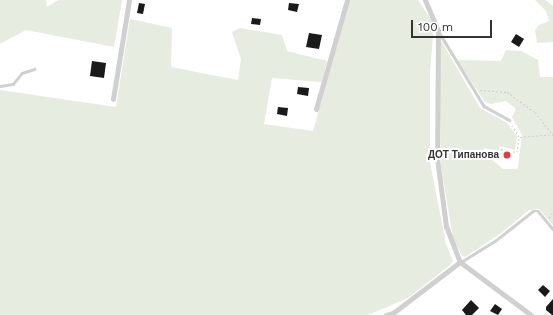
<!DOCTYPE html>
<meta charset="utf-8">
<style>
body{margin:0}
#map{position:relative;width:553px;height:315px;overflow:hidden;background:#fff;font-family:"Work Sans",sans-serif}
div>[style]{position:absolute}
.green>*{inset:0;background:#e6ecdf}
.building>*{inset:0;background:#1a1a1a}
.path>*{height:1px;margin-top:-0.5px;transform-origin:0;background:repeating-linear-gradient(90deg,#cdcdcd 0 2px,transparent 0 4px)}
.lane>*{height:2.5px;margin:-1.25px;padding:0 1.25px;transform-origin:1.25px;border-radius:1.25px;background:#d0d0d0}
.street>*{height:5px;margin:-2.5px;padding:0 2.5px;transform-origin:2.5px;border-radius:2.5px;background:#d0d0d0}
.dots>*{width:11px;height:11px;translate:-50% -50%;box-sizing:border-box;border:2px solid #fff;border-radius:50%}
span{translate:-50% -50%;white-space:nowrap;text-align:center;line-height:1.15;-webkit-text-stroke:4px #fff;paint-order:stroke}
.poi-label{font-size:10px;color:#333;font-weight:700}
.right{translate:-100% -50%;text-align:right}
.scale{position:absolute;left:411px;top:20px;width:81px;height:18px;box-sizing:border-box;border:2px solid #333;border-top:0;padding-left:5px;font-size:12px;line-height:14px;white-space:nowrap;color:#333;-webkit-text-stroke:3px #fff;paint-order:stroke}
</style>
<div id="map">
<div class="green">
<i style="clip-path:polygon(0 0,46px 0,47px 7px,58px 0,122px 0,114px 47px,26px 30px,0 44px)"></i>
<i style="clip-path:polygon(350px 0,418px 0,434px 24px,430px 71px,430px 162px,446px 244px,453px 261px,450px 265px,408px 298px,368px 315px,0 315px,0 90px,116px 107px,130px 19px,172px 28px,171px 67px,238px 80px,241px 59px,232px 32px,240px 28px,282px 35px,287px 51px,327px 61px,322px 82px,272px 78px,264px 124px,313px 131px)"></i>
<i style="clip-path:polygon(535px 0,545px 0,553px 6px,553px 42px,537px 43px,535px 30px,539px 25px,549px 21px,546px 11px)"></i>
<i style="clip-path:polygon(442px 42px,480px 108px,507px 123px,517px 136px,515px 150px,500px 146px,499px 151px,484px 148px,483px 159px,490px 158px,503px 169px,517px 169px,518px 167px,522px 135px,512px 117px,516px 109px,506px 101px,491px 104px,485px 102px,457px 60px,501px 61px,506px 50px,521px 51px,538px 60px,540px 77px,553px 77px,553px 225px,539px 209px,529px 210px,500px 234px,465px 257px,462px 256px,453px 238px,441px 166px,439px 43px)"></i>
</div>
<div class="building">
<i style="clip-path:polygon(139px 3px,145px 4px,143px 14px,137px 13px)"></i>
<i style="clip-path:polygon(289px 3px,299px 4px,297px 12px,288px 10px)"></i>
<i style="clip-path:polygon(252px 18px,261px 19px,260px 25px,251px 24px)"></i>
<i style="clip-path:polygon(309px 33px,322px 35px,319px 49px,306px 47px)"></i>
<i style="clip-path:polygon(516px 34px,524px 39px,519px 47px,511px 42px)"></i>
<i style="clip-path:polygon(92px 61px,106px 63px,104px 78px,90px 76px)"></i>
<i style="clip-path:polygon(298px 87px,309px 88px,308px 96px,297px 94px)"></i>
<i style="clip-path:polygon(278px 107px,288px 108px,287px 116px,277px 114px)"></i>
<i style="clip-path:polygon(543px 285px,550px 291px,545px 297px,538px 290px)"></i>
<i style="clip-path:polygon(553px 299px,553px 315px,552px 315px,546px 310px,546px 307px)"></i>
<i style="clip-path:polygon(471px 300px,479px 308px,472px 315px,466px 315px,462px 310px)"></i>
<i style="clip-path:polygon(495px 304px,502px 309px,498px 315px,490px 311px)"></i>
</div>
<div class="path">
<i style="left:480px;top:90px;width:27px;rotate:4deg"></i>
<i style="left:507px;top:92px;width:34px;rotate:36deg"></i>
<i style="left:535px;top:112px;width:29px;rotate:52deg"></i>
<i style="left:520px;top:137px;width:33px;rotate:-5deg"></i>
<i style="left:487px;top:151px;width:13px;rotate:13deg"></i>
<i style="left:500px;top:154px;width:5px;rotate:-79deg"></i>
<i style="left:501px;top:149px;width:16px;rotate:11deg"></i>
<i style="left:517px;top:152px;width:15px;rotate:-82deg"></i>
<i style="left:519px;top:137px;width:15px;rotate:-122deg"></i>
<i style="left:549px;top:218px;width:7px;rotate:-56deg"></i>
</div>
<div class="lane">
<i style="left:439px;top:32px;width:87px;rotate:58.7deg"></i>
<i style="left:484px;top:106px;width:29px;rotate:29deg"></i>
<i style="left:0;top:86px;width:13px;rotate:-9deg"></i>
<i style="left:13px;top:84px;width:14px;rotate:-51deg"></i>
<i style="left:22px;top:73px;width:13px;rotate:-18deg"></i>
<i style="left:461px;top:262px;width:40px;rotate:-32deg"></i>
<i style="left:495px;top:241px;width:48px;rotate:-38.3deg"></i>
<i style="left:533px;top:211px;width:5px"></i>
<i style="left:538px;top:211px;width:23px;rotate:50deg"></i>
</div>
<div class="street">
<i style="left:425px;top:0;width:33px;rotate:67deg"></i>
<i style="left:438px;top:30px;width:128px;rotate:90.4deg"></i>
<i style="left:437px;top:158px;width:69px;rotate:82.5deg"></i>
<i style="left:446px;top:226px;width:39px;rotate:69deg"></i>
<i style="left:460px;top:262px;width:89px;rotate:36.7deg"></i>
<i style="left:113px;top:99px;width:100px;rotate:-80.8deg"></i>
<i style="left:316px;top:109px;width:113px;rotate:-74.1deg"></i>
<i style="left:386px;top:315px;width:7px;rotate:-16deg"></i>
<i style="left:393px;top:313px;width:84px;rotate:-37.3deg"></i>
</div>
<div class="dots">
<i style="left:507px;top:155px;background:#e63946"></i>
</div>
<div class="poi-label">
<span class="right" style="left:499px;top:155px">ДОТ Типанова</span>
</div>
<div class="scale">100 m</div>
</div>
